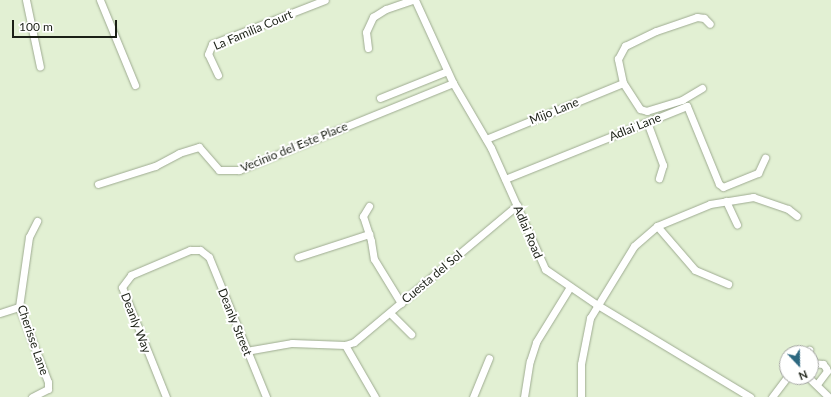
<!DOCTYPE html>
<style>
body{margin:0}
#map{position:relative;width:831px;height:397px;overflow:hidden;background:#e2f0d3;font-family:Lato,sans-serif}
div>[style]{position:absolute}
.roads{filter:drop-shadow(0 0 1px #9eab91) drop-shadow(0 0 1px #9eab91)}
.minor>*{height:7px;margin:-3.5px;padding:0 3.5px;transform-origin:3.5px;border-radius:3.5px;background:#fff}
span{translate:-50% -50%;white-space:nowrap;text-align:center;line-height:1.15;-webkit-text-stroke:4px #fff;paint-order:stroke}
.street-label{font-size:12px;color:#1b2016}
.north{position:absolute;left:779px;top:345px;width:40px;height:40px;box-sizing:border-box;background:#fff;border:1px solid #a4a6a2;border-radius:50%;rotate:158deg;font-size:11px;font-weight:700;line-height:16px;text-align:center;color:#1b2016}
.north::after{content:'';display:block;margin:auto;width:14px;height:18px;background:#2d6880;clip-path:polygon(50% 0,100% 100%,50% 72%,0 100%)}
.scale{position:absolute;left:12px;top:20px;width:105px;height:18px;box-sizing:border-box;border:2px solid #1b2016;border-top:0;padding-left:5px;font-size:12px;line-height:14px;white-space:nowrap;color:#1b2016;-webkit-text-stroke:3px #fff;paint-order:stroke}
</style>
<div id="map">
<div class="roads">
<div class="minor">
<i style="left:26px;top:0;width:68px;rotate:78.2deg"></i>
<i style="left:100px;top:0;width:92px;rotate:67.6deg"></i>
<i style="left:415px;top:0;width:91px;rotate:65.4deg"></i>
<i style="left:453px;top:83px;width:75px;rotate:59.7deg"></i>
<i style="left:491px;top:148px;width:133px;rotate:65.9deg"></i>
<i style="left:545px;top:269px;width:62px;rotate:34.5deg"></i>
<i style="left:596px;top:304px;width:180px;rotate:31.1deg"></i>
<i style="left:368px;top:48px;width:16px;rotate:-97deg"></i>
<i style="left:366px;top:32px;width:17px;rotate:-65deg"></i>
<i style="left:373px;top:17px;width:15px;rotate:-32deg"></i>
<i style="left:386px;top:9px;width:28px;rotate:-19deg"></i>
<i style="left:218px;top:75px;width:23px;rotate:-115deg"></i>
<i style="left:208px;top:54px;width:11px;rotate:-68deg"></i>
<i style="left:212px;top:44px;width:121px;rotate:-21.3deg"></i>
<i style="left:702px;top:88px;width:23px;rotate:149deg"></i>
<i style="left:682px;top:100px;width:37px;rotate:163deg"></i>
<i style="left:647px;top:111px;width:7px;rotate:-164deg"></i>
<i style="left:640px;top:109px;width:31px;rotate:-123deg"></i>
<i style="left:623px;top:83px;width:25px;rotate:-102deg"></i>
<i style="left:618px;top:59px;width:15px;rotate:-62deg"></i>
<i style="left:625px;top:46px;width:34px;rotate:-26deg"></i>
<i style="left:656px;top:31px;width:43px;rotate:-18.9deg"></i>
<i style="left:697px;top:17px;width:7px;rotate:8deg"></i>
<i style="left:704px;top:18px;width:8px;rotate:45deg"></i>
<i style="left:380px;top:98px;width:72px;rotate:-21.9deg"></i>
<i style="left:647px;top:122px;width:46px;rotate:69.6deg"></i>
<i style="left:663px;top:165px;width:14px;rotate:107deg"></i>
<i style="left:486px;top:139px;width:148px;rotate:-22.2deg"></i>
<i style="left:505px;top:179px;width:196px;rotate:-21.9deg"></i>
<i style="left:687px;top:106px;width:84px;rotate:67.7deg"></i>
<i style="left:719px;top:184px;width:5px;rotate:37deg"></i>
<i style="left:723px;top:187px;width:38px;rotate:-22deg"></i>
<i style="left:758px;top:173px;width:17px;rotate:-65deg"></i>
<i style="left:98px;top:184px;width:60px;rotate:-17.5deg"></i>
<i style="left:155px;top:166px;width:27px;rotate:-28deg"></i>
<i style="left:179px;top:153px;width:21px;rotate:-17deg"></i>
<i style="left:199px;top:147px;width:30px;rotate:49deg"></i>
<i style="left:219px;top:170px;width:20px"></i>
<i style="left:239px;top:170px;width:231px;rotate:-22.1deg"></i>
<i style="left:726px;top:201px;width:26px;rotate:65deg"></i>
<i style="left:369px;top:206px;width:12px;rotate:121deg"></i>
<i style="left:363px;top:216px;width:26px;rotate:72deg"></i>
<i style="left:371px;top:241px;width:18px;rotate:81deg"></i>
<i style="left:374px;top:259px;width:52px;rotate:58.5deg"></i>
<i style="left:657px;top:226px;width:58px;rotate:49.2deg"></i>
<i style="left:695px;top:270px;width:36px;rotate:23deg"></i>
<i style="left:298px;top:257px;width:75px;rotate:-17.9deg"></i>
<i style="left:0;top:313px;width:20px;rotate:-18deg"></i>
<i style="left:390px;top:313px;width:30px;rotate:45deg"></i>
<i style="left:345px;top:345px;width:9px;rotate:-18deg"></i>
<i style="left:354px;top:342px;width:213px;rotate:-40deg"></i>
<i style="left:246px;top:351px;width:47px;rotate:-9.9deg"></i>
<i style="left:292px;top:343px;width:53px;rotate:2.2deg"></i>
<i style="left:345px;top:345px;width:60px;rotate:60deg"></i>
<i style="left:807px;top:353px;width:4px;rotate:-56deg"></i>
<i style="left:811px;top:363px;width:12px;rotate:5deg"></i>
<i style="left:823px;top:364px;width:5px;rotate:53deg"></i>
<i style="left:826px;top:368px;width:3px;rotate:72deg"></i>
<i style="left:827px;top:371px;width:15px;rotate:127deg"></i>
<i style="left:808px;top:377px;width:29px;rotate:44deg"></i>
<i style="left:32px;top:397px;width:18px;rotate:-27deg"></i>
<i style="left:48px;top:389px;width:7px;rotate:-90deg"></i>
<i style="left:48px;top:382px;width:80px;rotate:-111.1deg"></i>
<i style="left:19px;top:307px;width:71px;rotate:-81.9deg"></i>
<i style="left:29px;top:237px;width:18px;rotate:-63deg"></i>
<i style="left:166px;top:397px;width:118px;rotate:-111.8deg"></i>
<i style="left:122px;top:287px;width:15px;rotate:-53deg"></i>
<i style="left:131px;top:275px;width:64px;rotate:-23deg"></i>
<i style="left:190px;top:250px;width:10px"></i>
<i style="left:200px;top:250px;width:11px;rotate:38deg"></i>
<i style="left:209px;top:257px;width:151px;rotate:67.8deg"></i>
<i style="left:473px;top:397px;width:42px;rotate:-67.7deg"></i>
<i style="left:524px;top:397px;width:36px;rotate:-81deg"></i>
<i style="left:530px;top:361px;width:20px;rotate:-72deg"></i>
<i style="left:536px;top:342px;width:65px;rotate:-58.3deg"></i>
<i style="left:581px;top:397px;width:33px;rotate:-90deg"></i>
<i style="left:581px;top:364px;width:47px;rotate:-78.9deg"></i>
<i style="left:590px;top:318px;width:84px;rotate:-58.6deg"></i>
<i style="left:634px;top:246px;width:30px;rotate:-41deg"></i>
<i style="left:657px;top:226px;width:57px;rotate:-22.5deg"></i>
<i style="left:710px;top:204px;width:44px;rotate:-9.2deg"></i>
<i style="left:753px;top:197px;width:37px;rotate:19deg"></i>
<i style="left:788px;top:209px;width:11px;rotate:38deg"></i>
<i style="left:772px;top:397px;width:25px;rotate:-53deg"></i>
</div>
</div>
<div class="street-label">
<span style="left:253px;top:30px;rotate:-23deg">La Familia Court</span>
<span style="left:554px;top:111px;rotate:-22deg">Mijo Lane</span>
<span style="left:635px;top:127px;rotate:-22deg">Adlai Lane</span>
<span style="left:294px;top:147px;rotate:-22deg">Vecinio del Este Place</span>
<span style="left:528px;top:232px;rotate:67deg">Adlai Road</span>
<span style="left:432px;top:277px;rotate:-40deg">Cuesta del Sol</span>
<span style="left:235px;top:322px;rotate:68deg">Deanly Street</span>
<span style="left:136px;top:323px;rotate:69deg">Deanly Way</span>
<span style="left:33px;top:340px;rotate:71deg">Cherisse Lane</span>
</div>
<div class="north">N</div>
<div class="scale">100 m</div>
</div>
